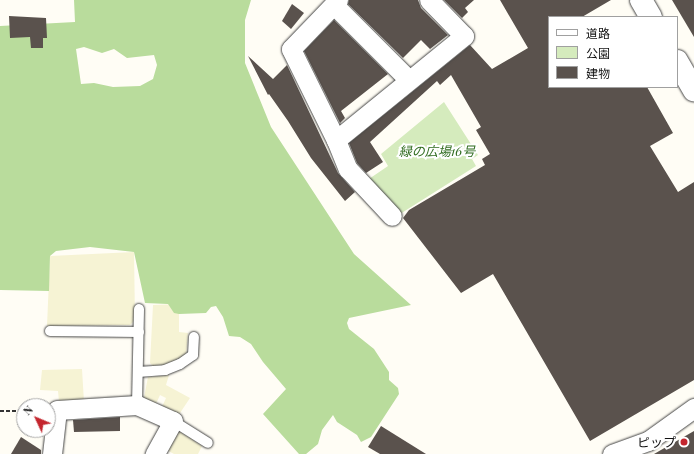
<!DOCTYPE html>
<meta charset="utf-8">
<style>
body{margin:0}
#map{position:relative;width:694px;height:454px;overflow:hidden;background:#fffdf5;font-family:"Playfair Display","Noto Sans JP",serif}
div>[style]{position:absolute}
.farmland>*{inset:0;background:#f6f3d4}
.green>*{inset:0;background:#d5ebbd}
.forest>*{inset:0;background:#b9dc9c}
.building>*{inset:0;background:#5a524d}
.path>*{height:2.5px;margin-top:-1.25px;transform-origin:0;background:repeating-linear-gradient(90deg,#333 0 4px,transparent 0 6px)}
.roads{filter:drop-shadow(0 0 1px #444) drop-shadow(0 0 1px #444)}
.service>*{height:10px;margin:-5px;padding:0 5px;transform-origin:5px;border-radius:5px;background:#fff}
.minor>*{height:19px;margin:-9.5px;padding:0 9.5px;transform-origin:9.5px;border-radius:9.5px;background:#fff}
.tertiary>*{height:22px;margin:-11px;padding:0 11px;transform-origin:11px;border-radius:11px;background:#fff}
.dots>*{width:11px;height:11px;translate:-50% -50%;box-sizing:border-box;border:2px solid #fff;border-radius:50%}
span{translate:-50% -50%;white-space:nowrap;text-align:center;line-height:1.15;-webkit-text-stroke:4px #fff;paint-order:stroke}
.park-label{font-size:13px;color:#2f6b1f;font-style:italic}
.poi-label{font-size:13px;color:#111}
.right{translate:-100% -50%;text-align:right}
.legend{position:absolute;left:548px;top:16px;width:130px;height:72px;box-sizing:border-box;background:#fff;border:1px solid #a0a0a0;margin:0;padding:5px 7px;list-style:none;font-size:12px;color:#111}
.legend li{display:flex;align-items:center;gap:8px;height:20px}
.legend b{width:20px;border:1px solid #a0a0a0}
.north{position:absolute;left:16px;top:398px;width:40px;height:40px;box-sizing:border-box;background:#fff;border:1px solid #a0a0a0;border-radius:50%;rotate:314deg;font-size:11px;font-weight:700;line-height:16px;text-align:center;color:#111}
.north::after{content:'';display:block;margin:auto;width:14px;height:18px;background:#c4262e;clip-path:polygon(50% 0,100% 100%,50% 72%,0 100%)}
</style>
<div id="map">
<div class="farmland">
<i style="clip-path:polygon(134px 252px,135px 320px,130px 325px,47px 326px,50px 256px)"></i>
<i style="clip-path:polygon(179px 304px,179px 332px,188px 333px,186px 355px,166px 366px,153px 366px,150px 363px,153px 305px)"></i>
<i style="clip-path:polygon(82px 369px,84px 402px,59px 402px,58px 391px,40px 390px,42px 370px)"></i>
<i style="clip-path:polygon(169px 375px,166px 385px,190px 398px,180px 413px,173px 415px,161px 409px,166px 398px,160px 395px,155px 406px,144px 398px,148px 377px)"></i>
<i style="clip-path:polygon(179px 431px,202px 446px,198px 454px,174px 454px,163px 448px,172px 433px)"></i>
</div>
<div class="green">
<i style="clip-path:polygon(444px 102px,478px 155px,472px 159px,476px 166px,400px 214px,366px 181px,388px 166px,381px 154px)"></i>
</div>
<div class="forest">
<i style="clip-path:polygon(evenodd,74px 0,251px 0,245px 20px,245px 63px,271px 127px,354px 254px,411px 305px,349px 318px,347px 323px,349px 329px,374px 349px,389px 372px,389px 380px,398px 388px,399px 394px,371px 437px,361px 442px,357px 435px,337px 422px,333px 415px,322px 430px,318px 444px,306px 454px,299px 454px,263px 414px,286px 389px,263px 362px,251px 344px,240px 337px,229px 336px,223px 317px,216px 306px,211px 307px,206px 313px,179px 314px,174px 313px,168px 304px,145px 303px,134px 252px,90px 247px,56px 251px,50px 256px,49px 291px,0 290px,0 26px,75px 22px,74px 0,84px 47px,102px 53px,114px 49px,127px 58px,154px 55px,157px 65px,153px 79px,140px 86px,113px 87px,94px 83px,81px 84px,76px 49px,84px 47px)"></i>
</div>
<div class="building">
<i style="clip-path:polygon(349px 0,418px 0,421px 8px,448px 35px,430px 49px,421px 40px,403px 58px,348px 4px)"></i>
<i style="clip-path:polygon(444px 0,474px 0,465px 8px,468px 12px,462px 18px)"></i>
<i style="clip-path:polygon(500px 0,611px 0,582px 17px,549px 17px,549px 87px,647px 87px,673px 133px,650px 146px,678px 192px,694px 182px,694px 380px,590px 441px,493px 274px,461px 293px,403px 218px,409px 210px,485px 165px,482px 159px,490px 154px,476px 130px,481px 127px,451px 75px,440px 85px,437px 81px,370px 142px,383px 162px,366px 173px,357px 163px,349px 143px,470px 45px,492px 69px,528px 48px)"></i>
<i style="clip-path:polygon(672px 0,694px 0,694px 37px)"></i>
<i style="clip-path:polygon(292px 4px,304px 13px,291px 29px,282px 21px)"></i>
<i style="clip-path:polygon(9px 16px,46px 18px,47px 38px,43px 38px,43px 48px,31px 48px,30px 37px,10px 38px)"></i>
<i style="clip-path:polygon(334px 20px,388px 74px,341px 111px,345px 118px,340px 123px,304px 51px)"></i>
<i style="clip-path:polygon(248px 56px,273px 79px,287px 65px,338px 173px,355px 192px,345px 201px,311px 158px,288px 121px,269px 94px,268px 95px)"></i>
<i style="clip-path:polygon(120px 417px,120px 431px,74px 432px,73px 420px)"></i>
<i style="clip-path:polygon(381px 426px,426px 454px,380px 454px,368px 447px)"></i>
<i style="clip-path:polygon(694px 431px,694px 454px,654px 454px)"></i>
<i style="clip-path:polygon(21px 437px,41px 450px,41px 454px,11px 454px)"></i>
</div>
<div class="path">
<i style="left:0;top:411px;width:24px"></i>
</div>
<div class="roads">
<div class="service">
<i style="left:50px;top:331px;width:89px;rotate:0.6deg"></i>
<i style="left:138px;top:372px;width:27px;rotate:-4deg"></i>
<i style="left:165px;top:370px;width:16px;rotate:-22deg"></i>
<i style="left:180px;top:364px;width:16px;rotate:-35deg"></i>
<i style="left:193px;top:355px;width:18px;rotate:-87deg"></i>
<i style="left:137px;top:405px;width:96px;rotate:-88.8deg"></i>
<i style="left:173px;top:421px;width:41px;rotate:32.2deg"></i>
</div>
<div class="minor">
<i style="left:338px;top:0;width:68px;rotate:133.8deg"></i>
<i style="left:291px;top:49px;width:102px;rotate:63.7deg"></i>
<i style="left:336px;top:140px;width:165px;rotate:-39.1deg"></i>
<i style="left:464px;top:36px;width:50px;rotate:-134.2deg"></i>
<i style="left:334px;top:5px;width:105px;rotate:45deg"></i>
<i style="left:336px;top:140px;width:31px;rotate:68deg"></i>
<i style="left:348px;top:169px;width:64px;rotate:46.9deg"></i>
<i style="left:52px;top:454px;width:44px;rotate:-83.5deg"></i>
<i style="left:57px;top:410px;width:80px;rotate:-3.6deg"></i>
<i style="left:137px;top:405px;width:39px;rotate:24deg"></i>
<i style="left:173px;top:421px;width:38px;rotate:119deg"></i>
<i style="left:612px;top:454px;width:38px;rotate:-20deg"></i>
<i style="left:648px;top:441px;width:57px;rotate:-35.7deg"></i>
</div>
<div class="tertiary">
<i style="left:641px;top:0;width:20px;rotate:60deg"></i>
<i style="left:677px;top:61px;width:34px;rotate:60deg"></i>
</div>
</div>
<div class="dots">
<i style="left:684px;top:442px;background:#c4262e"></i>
</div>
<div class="park-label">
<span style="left:437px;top:151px">緑の広場16号</span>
</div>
<div class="poi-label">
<span class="right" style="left:676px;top:442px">ピップ</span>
</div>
<ul class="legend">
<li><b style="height:5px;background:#fff"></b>道路</li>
<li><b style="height:11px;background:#d5ebbd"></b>公園</li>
<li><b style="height:11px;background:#5a524d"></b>建物</li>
</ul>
<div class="north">N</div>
</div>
